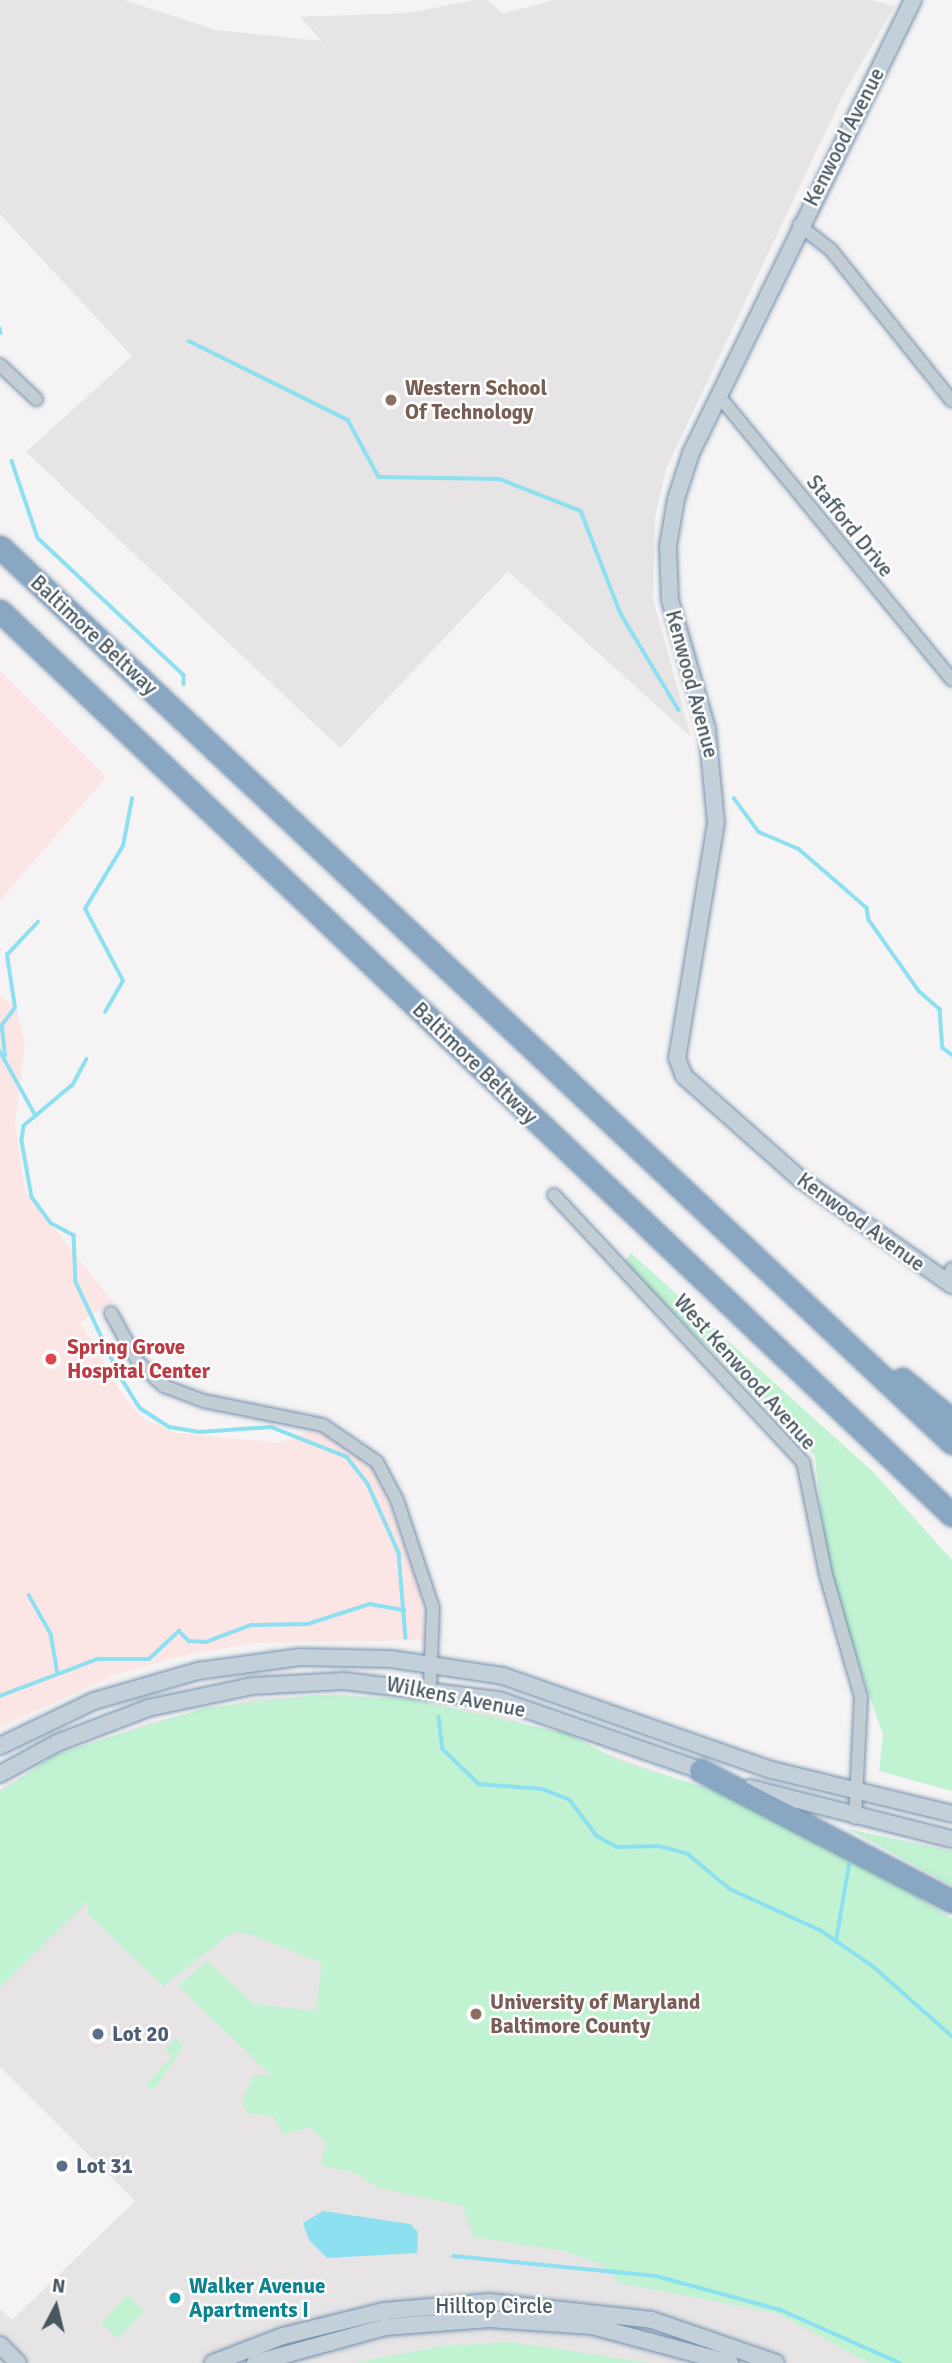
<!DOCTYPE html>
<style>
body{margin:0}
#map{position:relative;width:952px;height:2363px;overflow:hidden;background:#f5f3f3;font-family:Signika,sans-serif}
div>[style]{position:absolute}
.education>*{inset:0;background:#e6e4e5}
.medical>*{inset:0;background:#fce6e5}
.green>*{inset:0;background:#c1f2d2}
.water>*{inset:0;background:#8de0f0}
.stream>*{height:3.5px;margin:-1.75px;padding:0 1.75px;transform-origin:1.75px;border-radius:1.75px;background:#8de0f0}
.roads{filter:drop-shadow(0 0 2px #7492ae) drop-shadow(0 0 2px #7492ae)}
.street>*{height:12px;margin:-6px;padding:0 6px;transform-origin:6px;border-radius:6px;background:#c3cdd4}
.secondary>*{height:16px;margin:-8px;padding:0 8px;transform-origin:8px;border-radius:8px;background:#c3cfd9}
.highway>*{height:21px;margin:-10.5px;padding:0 10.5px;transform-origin:10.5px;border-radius:10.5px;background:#89a7c2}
.dots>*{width:19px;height:19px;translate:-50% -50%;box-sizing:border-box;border:4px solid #fff;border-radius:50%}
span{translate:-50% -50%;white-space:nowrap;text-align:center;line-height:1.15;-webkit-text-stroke:5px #fff;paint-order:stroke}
.street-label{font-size:21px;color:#495761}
.education-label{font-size:21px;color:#785e54;font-weight:700}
.left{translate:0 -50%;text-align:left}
.health-label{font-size:21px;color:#be3a42;font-weight:700}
.service-label{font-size:21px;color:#4e5e75;font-weight:700}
.culture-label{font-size:21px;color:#0d838f;font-weight:700}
.north{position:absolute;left:21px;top:2272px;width:70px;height:70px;-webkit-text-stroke:5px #fff;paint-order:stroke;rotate:7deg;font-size:19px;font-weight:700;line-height:28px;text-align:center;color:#495761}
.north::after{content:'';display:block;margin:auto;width:24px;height:32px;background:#495761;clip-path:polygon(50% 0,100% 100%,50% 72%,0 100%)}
</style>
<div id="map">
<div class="education">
<i style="clip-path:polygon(0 0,124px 0,216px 30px,322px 41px,300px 17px,408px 13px,475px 0,488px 0,503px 14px,553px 0,870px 0,895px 6px,844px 93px,666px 469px,655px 517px,653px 599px,691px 737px,508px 571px,340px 748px,26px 452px,132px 356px,0 214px)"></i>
<i style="clip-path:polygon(342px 1694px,495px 1713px,738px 1801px,952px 2363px,0 2363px,0 2309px,12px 2320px,135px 2201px,0 2067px,0 1789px,62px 1754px,151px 1722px,254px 1699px)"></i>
</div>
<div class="medical">
<i style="clip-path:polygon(0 671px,106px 777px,0 901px)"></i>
<i style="clip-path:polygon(0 995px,16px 1007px,25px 1045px,15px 1123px,25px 1191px,113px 1302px,80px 1322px,123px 1396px,145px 1420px,176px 1433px,280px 1443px,318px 1428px,366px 1458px,379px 1477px,418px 1582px,426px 1640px,254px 1643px,186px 1655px,115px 1675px,0 1727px)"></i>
</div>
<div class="green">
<i style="clip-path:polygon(631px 1253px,873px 1472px,952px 1560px,952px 1791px,879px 1771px,883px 1735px,828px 1571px,815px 1456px,624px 1262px)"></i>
<i style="clip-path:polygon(317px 1695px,411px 1699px,569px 1734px,621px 1762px,721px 1792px,888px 1877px,952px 1919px,952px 2363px,869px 2363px,777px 2313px,619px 2283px,603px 2265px,564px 2251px,474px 2237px,463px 2206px,379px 2188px,355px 2173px,321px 2165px,327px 2143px,309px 2127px,283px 2134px,273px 2116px,248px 2113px,242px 2102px,253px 2075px,272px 2076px,178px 1986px,207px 1961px,254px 2004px,316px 2011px,322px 1963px,252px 1935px,233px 1932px,163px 1986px,88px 1914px,88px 1901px,0 1988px,0 1792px,55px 1755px,110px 1737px,205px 1708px)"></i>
<i style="clip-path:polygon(848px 1829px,952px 1851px,952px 1886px,947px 1883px)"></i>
<i style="clip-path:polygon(177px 2037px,183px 2047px,154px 2090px,146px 2084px,172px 2057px,165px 2050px)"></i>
<i style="clip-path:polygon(128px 2295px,144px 2311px,118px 2339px,101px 2323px)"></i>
<i style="clip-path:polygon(512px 2342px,650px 2363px,353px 2363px,443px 2346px)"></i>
</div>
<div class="water">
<i style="clip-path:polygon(323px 2211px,410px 2224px,418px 2232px,417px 2253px,327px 2258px,309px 2240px,303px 2223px)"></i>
</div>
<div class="stream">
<i style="left:0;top:328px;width:5px;rotate:79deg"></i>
<i style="left:189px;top:341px;width:178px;rotate:26.4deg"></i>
<i style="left:348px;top:420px;width:65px;rotate:61.5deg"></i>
<i style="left:379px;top:477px;width:121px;rotate:0.9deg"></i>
<i style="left:500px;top:479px;width:87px;rotate:21.6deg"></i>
<i style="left:581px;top:511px;width:110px;rotate:68.8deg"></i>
<i style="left:621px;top:614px;width:112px;rotate:58.9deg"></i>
<i style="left:12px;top:461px;width:81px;rotate:71.3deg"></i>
<i style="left:38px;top:538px;width:200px;rotate:43.2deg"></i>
<i style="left:184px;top:675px;width:9px;rotate:90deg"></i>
<i style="left:734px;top:798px;width:42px;rotate:53.7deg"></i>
<i style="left:759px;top:832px;width:43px;rotate:23deg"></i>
<i style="left:799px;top:849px;width:90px;rotate:40.9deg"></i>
<i style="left:867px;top:908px;width:12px;rotate:81deg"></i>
<i style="left:869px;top:920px;width:87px;rotate:54.8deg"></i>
<i style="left:919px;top:991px;width:28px;rotate:41deg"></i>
<i style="left:940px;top:1009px;width:39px;rotate:86deg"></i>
<i style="left:943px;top:1048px;width:11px;rotate:38deg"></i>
<i style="left:105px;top:1012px;width:36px;rotate:-60deg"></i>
<i style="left:123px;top:981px;width:81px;rotate:-117.8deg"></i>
<i style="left:85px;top:909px;width:74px;rotate:-58.9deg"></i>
<i style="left:123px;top:846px;width:48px;rotate:-79.2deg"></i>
<i style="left:0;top:1051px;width:74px;rotate:61deg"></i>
<i style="left:5px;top:1056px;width:31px;rotate:-96deg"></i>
<i style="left:2px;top:1025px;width:21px;rotate:-53deg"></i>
<i style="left:15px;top:1008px;width:54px;rotate:-98.6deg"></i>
<i style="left:7px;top:955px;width:45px;rotate:-46.8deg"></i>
<i style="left:87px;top:1059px;width:30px;rotate:118deg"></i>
<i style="left:73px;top:1085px;width:64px;rotate:140.1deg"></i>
<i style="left:24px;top:1126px;width:15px;rotate:98deg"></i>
<i style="left:22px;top:1141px;width:57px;rotate:79.9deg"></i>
<i style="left:32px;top:1197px;width:32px;rotate:54deg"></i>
<i style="left:51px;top:1223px;width:26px;rotate:28deg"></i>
<i style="left:74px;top:1235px;width:47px;rotate:87.6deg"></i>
<i style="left:76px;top:1282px;width:104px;rotate:64.9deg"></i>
<i style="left:120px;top:1376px;width:38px;rotate:58deg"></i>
<i style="left:140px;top:1408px;width:35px;rotate:33deg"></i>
<i style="left:169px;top:1427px;width:30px;rotate:9deg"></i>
<i style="left:199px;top:1432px;width:72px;rotate:-4deg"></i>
<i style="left:271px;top:1427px;width:82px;rotate:21.5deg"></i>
<i style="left:347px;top:1457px;width:34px;rotate:52deg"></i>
<i style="left:368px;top:1484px;width:76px;rotate:65.8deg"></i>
<i style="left:399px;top:1553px;width:85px;rotate:85.3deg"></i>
<i style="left:29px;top:1595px;width:45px;rotate:60.6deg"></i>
<i style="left:51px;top:1634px;width:39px;rotate:80deg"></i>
<i style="left:0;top:1696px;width:105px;rotate:-20.7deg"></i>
<i style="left:98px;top:1659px;width:51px"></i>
<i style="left:149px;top:1659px;width:41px;rotate:-43deg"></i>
<i style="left:179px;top:1631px;width:14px;rotate:45deg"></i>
<i style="left:189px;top:1641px;width:17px;rotate:3deg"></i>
<i style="left:206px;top:1642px;width:48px;rotate:-20.7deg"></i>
<i style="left:251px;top:1625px;width:57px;rotate:-1deg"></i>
<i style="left:308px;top:1624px;width:65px;rotate:-17.9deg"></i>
<i style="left:370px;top:1604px;width:35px;rotate:10deg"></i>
<i style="left:439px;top:1717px;width:32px;rotate:83deg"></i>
<i style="left:443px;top:1749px;width:50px;rotate:44.2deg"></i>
<i style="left:479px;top:1784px;width:63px;rotate:4.5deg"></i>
<i style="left:542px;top:1789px;width:30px;rotate:21deg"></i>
<i style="left:570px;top:1800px;width:45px;rotate:53.1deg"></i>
<i style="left:597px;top:1836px;width:23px;rotate:29deg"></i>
<i style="left:617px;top:1847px;width:42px;rotate:-1.4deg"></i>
<i style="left:659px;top:1846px;width:30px;rotate:15deg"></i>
<i style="left:688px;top:1854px;width:55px;rotate:39.8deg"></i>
<i style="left:730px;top:1889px;width:99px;rotate:24.5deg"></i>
<i style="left:820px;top:1930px;width:65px;rotate:34.4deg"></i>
<i style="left:874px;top:1967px;width:104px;rotate:41.5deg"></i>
<i style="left:836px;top:1941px;width:77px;rotate:-80.3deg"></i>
<i style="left:453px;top:2256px;width:204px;rotate:5.6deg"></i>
<i style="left:656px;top:2276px;width:130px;rotate:15.2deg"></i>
<i style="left:781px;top:2310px;width:130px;rotate:24deg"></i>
</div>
<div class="roads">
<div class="street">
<i style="left:799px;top:225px;width:41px;rotate:38deg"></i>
<i style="left:831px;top:250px;width:193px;rotate:51.3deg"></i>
<i style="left:0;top:365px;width:50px;rotate:43.4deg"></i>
<i style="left:719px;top:396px;width:367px;rotate:50.6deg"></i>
<i style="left:554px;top:1195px;width:365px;rotate:47deg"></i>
<i style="left:803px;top:1462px;width:115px;rotate:78.5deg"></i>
<i style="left:826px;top:1575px;width:127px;rotate:74deg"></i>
<i style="left:861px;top:1697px;width:121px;rotate:92.8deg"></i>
<i style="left:945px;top:1282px;width:15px;rotate:-62deg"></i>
<i style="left:111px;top:1313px;width:56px;rotate:61.1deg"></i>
<i style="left:138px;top:1362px;width:35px;rotate:43deg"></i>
<i style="left:164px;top:1386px;width:43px;rotate:20.6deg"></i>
<i style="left:204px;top:1401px;width:121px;rotate:11.4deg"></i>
<i style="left:323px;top:1425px;width:65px;rotate:34.4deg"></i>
<i style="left:377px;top:1462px;width:43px;rotate:62.2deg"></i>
<i style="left:397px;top:1500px;width:114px;rotate:71.6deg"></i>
<i style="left:433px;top:1608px;width:79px;rotate:92.2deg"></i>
</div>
<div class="secondary">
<i style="left:913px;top:0;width:504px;rotate:116.11deg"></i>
<i style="left:691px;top:453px;width:48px;rotate:108.1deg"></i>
<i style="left:676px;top:499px;width:48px;rotate:99.7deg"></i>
<i style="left:668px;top:546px;width:54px;rotate:87.9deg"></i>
<i style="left:670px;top:600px;width:134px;rotate:74deg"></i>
<i style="left:707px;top:729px;width:94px;rotate:84.5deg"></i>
<i style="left:716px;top:823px;width:238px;rotate:99.4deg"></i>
<i style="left:677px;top:1058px;width:19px;rotate:69deg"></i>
<i style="left:684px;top:1076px;width:154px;rotate:41.6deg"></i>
<i style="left:799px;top:1178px;width:187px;rotate:35deg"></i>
<i style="left:0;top:1746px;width:104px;rotate:-25.6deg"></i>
<i style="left:94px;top:1701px;width:108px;rotate:-16.1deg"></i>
<i style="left:198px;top:1671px;width:103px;rotate:-7.8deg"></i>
<i style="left:300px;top:1657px;width:91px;rotate:1.3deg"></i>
<i style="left:391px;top:1659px;width:113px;rotate:8.6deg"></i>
<i style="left:503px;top:1676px;width:285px;rotate:19.3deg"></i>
<i style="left:772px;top:1770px;width:185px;rotate:13.7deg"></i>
<i style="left:0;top:1774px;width:65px;rotate:-28.5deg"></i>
<i style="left:57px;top:1743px;width:97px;rotate:-21deg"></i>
<i style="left:148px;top:1708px;width:106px;rotate:-11.9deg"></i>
<i style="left:252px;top:1686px;width:92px;rotate:-3.1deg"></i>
<i style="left:344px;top:1681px;width:156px;rotate:7deg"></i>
<i style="left:499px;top:1700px;width:222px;rotate:19.2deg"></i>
<i style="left:750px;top:1788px;width:208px;rotate:14.2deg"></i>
<i style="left:0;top:2345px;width:25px;rotate:45deg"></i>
<i style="left:213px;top:2363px;width:75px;rotate:-21.1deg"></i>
<i style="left:283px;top:2336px;width:104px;rotate:-13.9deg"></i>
<i style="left:384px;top:2311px;width:106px;rotate:-4.9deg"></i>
<i style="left:490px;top:2302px;width:163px;rotate:6.3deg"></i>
<i style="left:652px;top:2320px;width:131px;rotate:19.1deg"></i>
<i style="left:255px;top:2363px;width:136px;rotate:-15.4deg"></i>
<i style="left:386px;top:2327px;width:103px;rotate:-4.4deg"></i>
<i style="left:489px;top:2319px;width:103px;rotate:3.9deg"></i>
<i style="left:592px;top:2326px;width:143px;rotate:15deg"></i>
</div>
<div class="highway">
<i style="left:0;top:547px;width:1307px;rotate:43.26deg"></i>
<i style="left:0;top:611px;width:1313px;rotate:43.52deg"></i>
<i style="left:902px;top:1379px;width:65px;rotate:39.4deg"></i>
<i style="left:700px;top:1770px;width:284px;rotate:27.5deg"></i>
</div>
</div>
<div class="dots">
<i style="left:391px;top:400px;background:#8d6e63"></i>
<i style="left:51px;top:1359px;background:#e0444e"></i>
<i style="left:476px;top:2014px;background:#8d6e63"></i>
<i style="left:98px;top:2034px;background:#5c6f8a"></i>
<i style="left:62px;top:2166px;background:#5c6f8a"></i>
<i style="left:175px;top:2298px;background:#0f9aa8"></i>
</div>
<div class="street-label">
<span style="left:844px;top:137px;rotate:-63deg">Kenwood Avenue</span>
<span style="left:850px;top:526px;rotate:51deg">Stafford Drive</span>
<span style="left:94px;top:635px;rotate:43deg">Baltimore Beltway</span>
<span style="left:692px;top:684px;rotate:75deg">Kenwood Avenue</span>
<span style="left:475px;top:1063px;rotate:44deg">Baltimore Beltway</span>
<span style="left:861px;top:1222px;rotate:36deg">Kenwood Avenue</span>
<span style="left:745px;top:1372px;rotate:48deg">West Kenwood Avenue</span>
<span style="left:456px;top:1697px;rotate:11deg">Wilkens Avenue</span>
<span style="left:494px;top:2306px">Hilltop Circle</span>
</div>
<div class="education-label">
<span class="left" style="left:405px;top:400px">Western School<br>Of Technology</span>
<span class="left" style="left:490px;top:2014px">University of Maryland<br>Baltimore County</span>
</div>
<div class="health-label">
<span class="left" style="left:67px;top:1359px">Spring Grove<br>Hospital Center</span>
</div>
<div class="service-label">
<span class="left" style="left:112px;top:2034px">Lot 20</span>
<span class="left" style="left:76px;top:2166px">Lot 31</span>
</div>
<div class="culture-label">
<span class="left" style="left:189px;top:2298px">Walker Avenue<br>Apartments I</span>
</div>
<div class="north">N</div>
</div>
